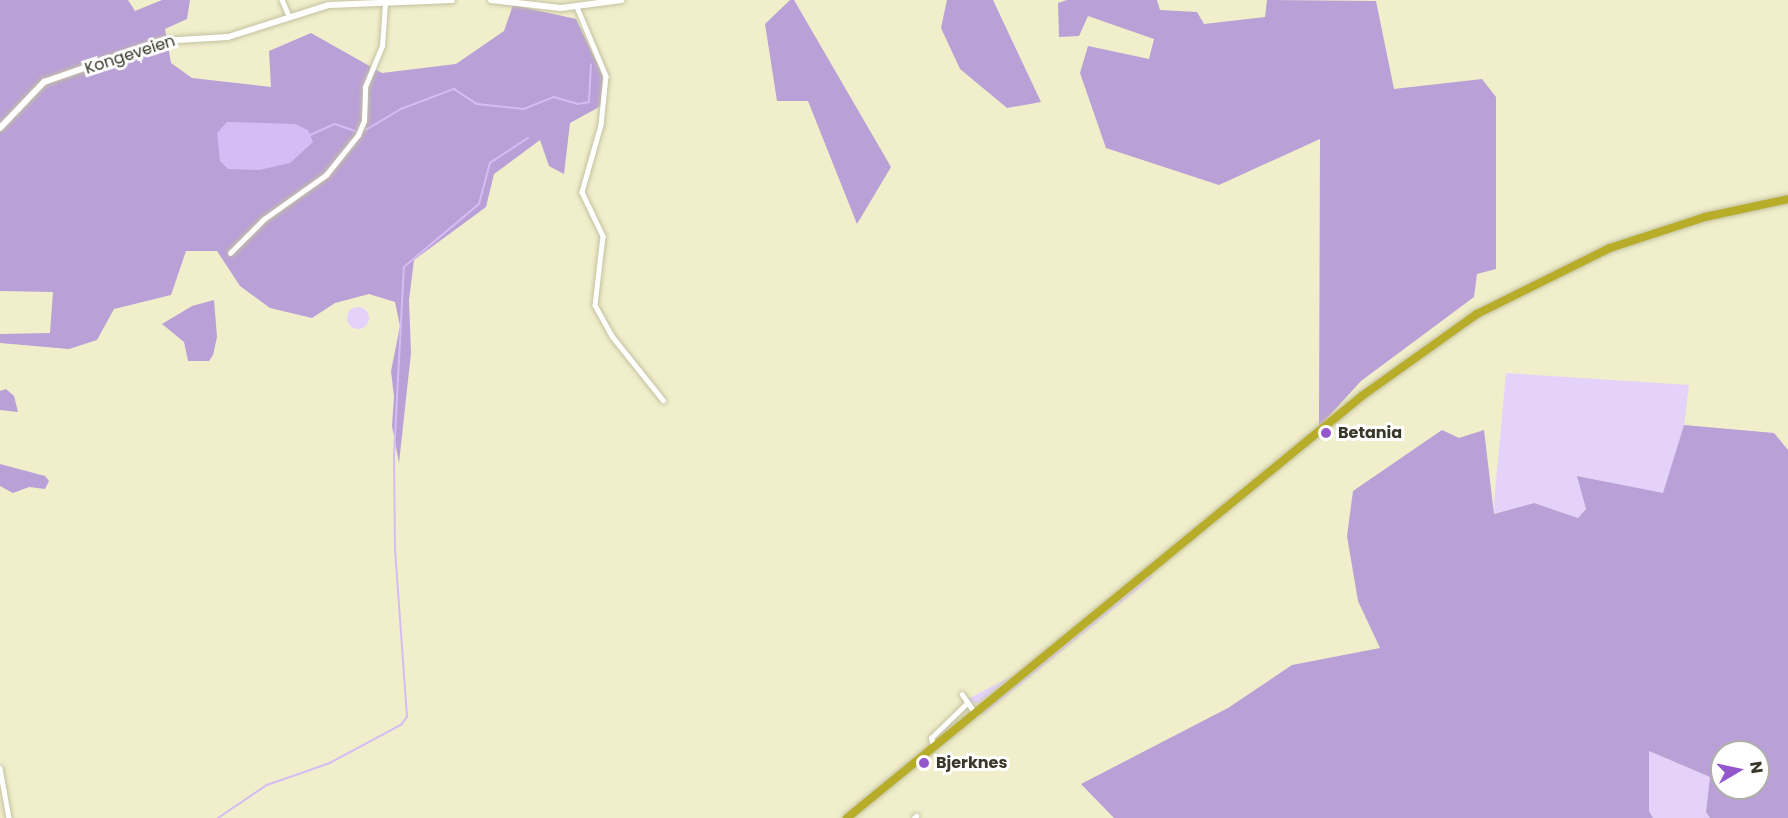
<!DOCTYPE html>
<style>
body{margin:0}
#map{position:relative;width:1788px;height:818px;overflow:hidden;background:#f0eecb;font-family:Poppins,sans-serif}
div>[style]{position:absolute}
.green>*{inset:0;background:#e4d2fb}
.round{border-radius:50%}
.forest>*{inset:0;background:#b9a0d7}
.water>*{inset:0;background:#d5bcf4}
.stream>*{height:1.5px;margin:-0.75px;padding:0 0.75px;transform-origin:0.75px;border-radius:0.75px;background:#d5bcf4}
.roads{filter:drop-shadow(0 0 2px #c3c1a0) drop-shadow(0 0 2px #c3c1a0)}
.street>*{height:4.5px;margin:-2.25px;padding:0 2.25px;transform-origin:2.25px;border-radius:2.25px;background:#fff}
.secondary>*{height:6px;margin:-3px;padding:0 3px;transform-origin:3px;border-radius:3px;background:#fff}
.highway>*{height:8px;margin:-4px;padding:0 4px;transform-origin:4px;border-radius:4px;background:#b7ad28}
.dots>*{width:16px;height:16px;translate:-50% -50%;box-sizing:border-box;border:3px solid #fff;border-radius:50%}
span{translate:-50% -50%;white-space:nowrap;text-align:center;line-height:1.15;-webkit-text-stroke:6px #fff;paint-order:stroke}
.street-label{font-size:16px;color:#38372a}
.poi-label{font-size:16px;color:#38372a;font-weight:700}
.left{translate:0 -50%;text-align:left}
.north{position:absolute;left:1710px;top:740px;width:60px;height:60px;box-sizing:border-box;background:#fff;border:2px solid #afafaa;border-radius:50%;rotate:81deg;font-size:16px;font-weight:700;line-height:24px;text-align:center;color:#38372a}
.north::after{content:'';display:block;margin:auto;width:21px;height:27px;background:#9356cc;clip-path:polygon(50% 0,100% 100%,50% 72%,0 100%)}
</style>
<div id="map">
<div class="green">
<i class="round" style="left:347px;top:307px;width:22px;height:22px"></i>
<i style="clip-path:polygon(1506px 373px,1689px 385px,1684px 425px,1663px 494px,1578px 476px,1586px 509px,1578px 518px,1534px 503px,1493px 514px)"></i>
<i style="clip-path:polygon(1142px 572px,980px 702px,973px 704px,968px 699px,1012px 676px)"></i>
<i style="clip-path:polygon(1151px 575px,1153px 577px,983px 715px,983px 712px)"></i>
<i style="clip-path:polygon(1649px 751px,1710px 777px,1706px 812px,1710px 818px,1653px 818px,1649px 811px)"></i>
</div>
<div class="forest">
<i style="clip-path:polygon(evenodd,0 0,128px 0,135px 11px,162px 0,190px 0,187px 19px,165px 29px,171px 63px,192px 78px,271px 87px,269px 51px,311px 33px,382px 73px,456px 64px,504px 31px,513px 5px,576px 19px,603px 75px,601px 106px,570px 123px,564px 174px,549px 166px,540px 140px,494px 174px,486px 207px,414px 260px,409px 300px,411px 353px,399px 463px,392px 426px,394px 397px,391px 371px,400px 326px,395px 302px,369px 294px,335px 303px,312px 318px,270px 308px,240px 286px,217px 251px,186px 251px,171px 295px,114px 309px,97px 340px,69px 349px,0 343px,0 334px,50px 333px,53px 292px,0 291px,0 0,227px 122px,271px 126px,295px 124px,259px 170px,227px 122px)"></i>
<i style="clip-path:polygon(790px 0,794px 0,891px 167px,857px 224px,808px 101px,777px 101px,765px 24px)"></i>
<i style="clip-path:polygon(947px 0,993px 0,1041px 102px,1007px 108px,960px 69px,941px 28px)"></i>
<i style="clip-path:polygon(1067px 0,1157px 0,1160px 10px,1197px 12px,1204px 24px,1265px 17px,1267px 0,1376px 1px,1394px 89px,1482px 79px,1496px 97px,1496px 269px,1477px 274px,1474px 297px,1361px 381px,1319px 427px,1320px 139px,1219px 185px,1106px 148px,1080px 73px,1088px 46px,1149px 59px,1154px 39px,1088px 16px,1079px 36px,1059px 37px,1058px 3px)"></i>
<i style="clip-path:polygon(214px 300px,217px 337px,213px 355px,209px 361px,188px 361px,184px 342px,162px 324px,192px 306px)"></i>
<i style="clip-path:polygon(6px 389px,14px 396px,18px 412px,0 410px,0 391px)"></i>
<i style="clip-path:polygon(evenodd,1684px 425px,1774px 433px,1788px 450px,1788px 818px,1710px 818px,1706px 812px,1710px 777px,1649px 751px,1649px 811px,1653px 818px,1114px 818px,1081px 784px,1228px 708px,1292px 665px,1380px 648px,1358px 601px,1347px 536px,1353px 491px,1442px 430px,1459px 438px,1484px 430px,1494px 514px,1534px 503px,1578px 518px,1586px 509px,1577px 476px,1663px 493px,1684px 425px,1722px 752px,1758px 752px,1758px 788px,1722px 788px,1722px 752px)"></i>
<i style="clip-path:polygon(0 464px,45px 476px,49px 481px,45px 489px,29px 487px,13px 493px,0 486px)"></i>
</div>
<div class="water">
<i style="clip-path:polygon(227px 122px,295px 124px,308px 130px,313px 142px,290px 163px,259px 170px,228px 169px,220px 161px,217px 133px)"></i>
</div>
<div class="stream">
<i style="left:366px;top:130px;width:41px;rotate:-31deg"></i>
<i style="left:401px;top:109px;width:57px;rotate:-20.7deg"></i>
<i style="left:454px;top:89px;width:27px;rotate:33deg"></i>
<i style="left:477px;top:104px;width:47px;rotate:6.1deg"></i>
<i style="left:524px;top:109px;width:32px;rotate:-22deg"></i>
<i style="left:554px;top:97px;width:25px;rotate:16deg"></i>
<i style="left:578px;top:104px;width:11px;rotate:-10deg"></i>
<i style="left:589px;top:102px;width:37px;rotate:-87deg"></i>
<i style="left:310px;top:135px;width:27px;rotate:-24deg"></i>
<i style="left:335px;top:124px;width:21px;rotate:19deg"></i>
<i style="left:218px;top:818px;width:59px;rotate:-34deg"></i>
<i style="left:267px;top:785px;width:67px;rotate:-19.2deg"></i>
<i style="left:330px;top:763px;width:81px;rotate:-28.2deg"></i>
<i style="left:401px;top:725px;width:10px;rotate:-53deg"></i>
<i style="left:407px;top:717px;width:167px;rotate:-94.1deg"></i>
<i style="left:395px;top:550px;width:94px;rotate:-90.6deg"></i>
<i style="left:394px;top:456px;width:189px;rotate:-87deg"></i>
<i style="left:404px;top:267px;width:98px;rotate:-40deg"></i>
<i style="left:479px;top:204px;width:42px;rotate:-75deg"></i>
<i style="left:490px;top:163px;width:45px;rotate:-33.3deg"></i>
</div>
<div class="roads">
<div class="street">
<i style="left:282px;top:0;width:17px;rotate:66deg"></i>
<i style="left:577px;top:7px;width:75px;rotate:67.2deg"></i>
<i style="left:606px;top:76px;width:49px;rotate:95.8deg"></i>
<i style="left:601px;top:125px;width:70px;rotate:105.8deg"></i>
<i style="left:582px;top:192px;width:49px;rotate:64.5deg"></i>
<i style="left:603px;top:236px;width:69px;rotate:96.6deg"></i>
<i style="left:595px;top:305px;width:35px;rotate:61deg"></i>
<i style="left:612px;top:336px;width:82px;rotate:51.4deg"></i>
<i style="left:230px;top:253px;width:48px;rotate:-45deg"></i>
<i style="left:264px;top:219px;width:76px;rotate:-35.4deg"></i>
<i style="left:326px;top:175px;width:51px;rotate:-51.3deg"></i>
<i style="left:358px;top:135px;width:15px;rotate:-67deg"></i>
<i style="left:364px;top:121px;width:34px;rotate:-88deg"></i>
<i style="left:365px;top:87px;width:44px;rotate:-67.5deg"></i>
<i style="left:382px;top:46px;width:43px;rotate:-86deg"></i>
<i style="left:962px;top:694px;width:24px;rotate:55deg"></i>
<i style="left:934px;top:748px;width:10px;rotate:-107deg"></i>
<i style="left:931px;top:738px;width:50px;rotate:-44.2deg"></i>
<i style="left:0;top:768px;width:51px;rotate:79.8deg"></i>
<i style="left:914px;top:818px;width:3px;rotate:-45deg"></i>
</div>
<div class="secondary">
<i style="left:491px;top:0;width:70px;rotate:6.5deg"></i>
<i style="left:561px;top:8px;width:61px;rotate:-7.6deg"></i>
<i style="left:0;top:128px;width:64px;rotate:-46.3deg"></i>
<i style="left:44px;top:82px;width:125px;rotate:-19.2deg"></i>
<i style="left:162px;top:41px;width:66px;rotate:-3.5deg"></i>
<i style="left:228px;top:37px;width:106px;rotate:-17.6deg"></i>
<i style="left:329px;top:5px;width:123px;rotate:-2.3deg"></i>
</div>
<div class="highway">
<i style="left:847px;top:818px;width:666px;rotate:-39.33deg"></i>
<i style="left:1362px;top:396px;width:141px;rotate:-35.5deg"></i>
<i style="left:1477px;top:314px;width:148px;rotate:-26.4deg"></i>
<i style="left:1610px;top:248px;width:100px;rotate:-18.1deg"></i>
<i style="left:1705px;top:217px;width:85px;rotate:-12.2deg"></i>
</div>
</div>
<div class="dots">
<i style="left:1326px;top:433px;background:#9356cc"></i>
<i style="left:924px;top:763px;background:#9356cc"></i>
</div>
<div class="street-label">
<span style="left:130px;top:55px;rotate:-18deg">Kongeveien</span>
</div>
<div class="poi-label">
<span class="left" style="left:1338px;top:433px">Betania</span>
<span class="left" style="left:936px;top:763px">Bjerknes</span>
</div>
<div class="north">N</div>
</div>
